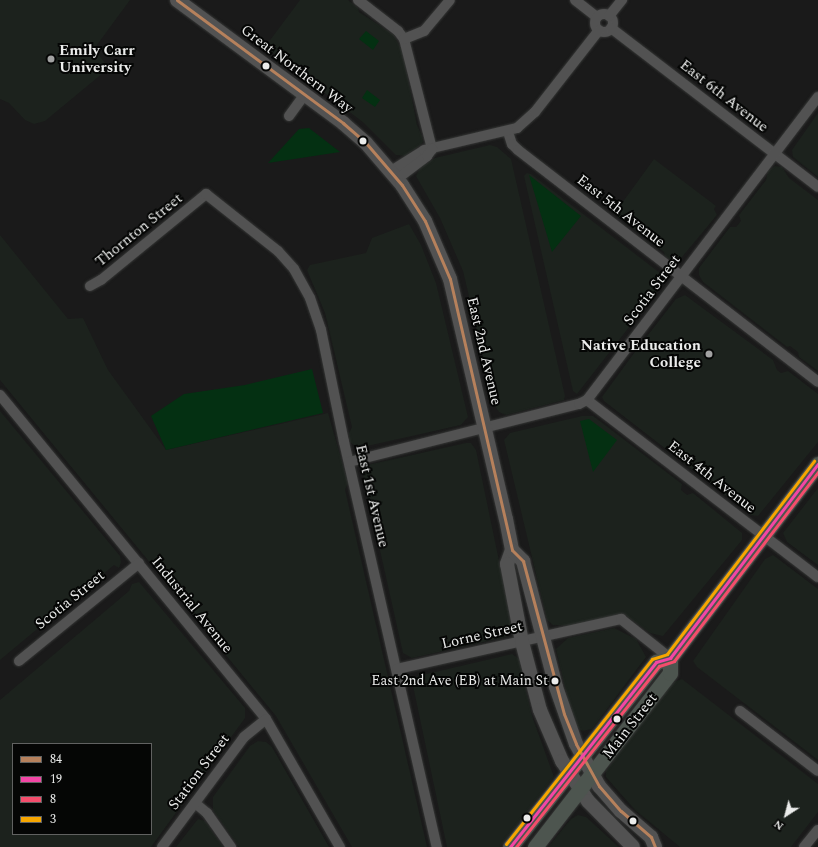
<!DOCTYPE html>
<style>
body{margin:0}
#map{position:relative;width:818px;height:847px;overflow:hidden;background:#1a1a1a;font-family:Spectral,serif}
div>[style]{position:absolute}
.built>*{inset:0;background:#1c221d}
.green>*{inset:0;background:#043012}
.roads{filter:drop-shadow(0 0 1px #363736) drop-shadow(0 0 1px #363736)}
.minor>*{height:10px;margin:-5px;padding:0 5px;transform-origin:5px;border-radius:5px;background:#525252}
.minor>.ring{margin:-5px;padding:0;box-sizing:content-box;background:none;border:10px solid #525252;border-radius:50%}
.secondary>*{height:14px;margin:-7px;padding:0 7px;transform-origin:7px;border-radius:7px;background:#525252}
.primary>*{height:15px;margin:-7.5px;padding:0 7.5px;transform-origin:7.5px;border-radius:7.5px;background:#4d554f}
.bus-1>*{height:3px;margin:-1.5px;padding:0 1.5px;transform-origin:1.5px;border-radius:1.5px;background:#b6815c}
.bus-2>*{height:3px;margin:-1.5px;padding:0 1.5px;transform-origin:1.5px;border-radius:1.5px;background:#f346a5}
.bus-3>*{height:3px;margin:-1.5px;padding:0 1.5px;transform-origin:1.5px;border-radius:1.5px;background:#f44d6c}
.bus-4>*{height:3px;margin:-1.5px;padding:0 1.5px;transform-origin:1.5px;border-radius:1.5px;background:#f7a600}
.dots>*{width:11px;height:11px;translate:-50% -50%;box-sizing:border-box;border:2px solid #050605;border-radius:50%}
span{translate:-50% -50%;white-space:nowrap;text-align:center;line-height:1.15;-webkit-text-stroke:4px #050605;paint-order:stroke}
.bus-label{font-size:14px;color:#ebeceb}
.right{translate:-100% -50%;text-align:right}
.poi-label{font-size:15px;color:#ebeceb;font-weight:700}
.left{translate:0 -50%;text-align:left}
.street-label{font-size:15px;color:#ebeceb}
.legend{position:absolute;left:12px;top:743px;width:140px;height:92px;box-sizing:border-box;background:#050605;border:1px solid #616261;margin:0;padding:5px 7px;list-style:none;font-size:12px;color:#ebeceb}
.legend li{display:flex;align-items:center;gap:8px;height:20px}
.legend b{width:20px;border:1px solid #616261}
.north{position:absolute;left:766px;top:795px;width:40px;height:40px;-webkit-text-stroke:3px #050605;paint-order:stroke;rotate:216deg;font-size:11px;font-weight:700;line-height:16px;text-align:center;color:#ebeceb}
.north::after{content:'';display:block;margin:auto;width:14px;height:18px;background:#ebeceb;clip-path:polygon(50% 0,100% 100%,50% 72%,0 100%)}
</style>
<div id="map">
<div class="built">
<i style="clip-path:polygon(0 0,130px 0,94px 49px,109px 68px,45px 121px,34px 124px,25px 120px,9px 103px,0 99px)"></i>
<i style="clip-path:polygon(300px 0,348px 0,358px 8px,359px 12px,394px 35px,403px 53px,417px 125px,422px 136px,423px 142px,419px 146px,405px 156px,396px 155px,364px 123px,265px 47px)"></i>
<i style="clip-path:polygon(818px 113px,818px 177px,793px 157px,792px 150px)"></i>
<i style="clip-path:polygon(490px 145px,497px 147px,511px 159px,565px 396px,564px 400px,506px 415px,499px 412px,495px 406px,463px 271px,440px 218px,416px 176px,420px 168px,435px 158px)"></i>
<i style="clip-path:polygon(654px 159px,716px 206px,714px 209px,717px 215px,677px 263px,665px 256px,664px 252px,614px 214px)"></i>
<i style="clip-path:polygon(775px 166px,782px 167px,789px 178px,818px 200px,818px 371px,799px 357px,798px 352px,790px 346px,787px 347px,703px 282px,699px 275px,699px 268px,730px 227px,736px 227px,741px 221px,739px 215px,766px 180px,768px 171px)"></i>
<i style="clip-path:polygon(527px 173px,531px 174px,660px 273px,662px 278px,661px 286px,577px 394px,573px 391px,524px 176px)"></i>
<i style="clip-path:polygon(409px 224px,421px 245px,436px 283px,468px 417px,461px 425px,358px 448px,350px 442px,349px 433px,352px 427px,325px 313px,307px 270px,310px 265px,366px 253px,372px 238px)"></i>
<i style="clip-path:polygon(0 235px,68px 319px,83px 318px,108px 370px,166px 450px,328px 413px,348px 483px,345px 490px,427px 847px,352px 847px,276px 716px,0 380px)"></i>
<i style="clip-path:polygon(685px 295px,773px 360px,777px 370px,781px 373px,788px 371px,818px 394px,818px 442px,758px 516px,751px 515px,604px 401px,602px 397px,637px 349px,644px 349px,647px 344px,644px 340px,676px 299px)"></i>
<i style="clip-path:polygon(0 411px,120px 556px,121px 562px,119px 568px,114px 565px,0 660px)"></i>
<i style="clip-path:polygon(582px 416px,593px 416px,600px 421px,682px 484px,681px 490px,687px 495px,693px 493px,742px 533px,742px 540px,663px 636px,650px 633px,624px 614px,575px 626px,553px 625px,547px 620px,504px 440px,510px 433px)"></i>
<i style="clip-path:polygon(466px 443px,471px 443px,476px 450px,513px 628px,506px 637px,412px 658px,403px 653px,362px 470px,367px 465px)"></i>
<i style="clip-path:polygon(818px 488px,818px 565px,787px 542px,783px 533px)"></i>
<i style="clip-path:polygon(773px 555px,818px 589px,818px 760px,697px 667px,693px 661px,765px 559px)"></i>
<i style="clip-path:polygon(evenodd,139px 582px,245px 708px,245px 718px,151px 847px,0 847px,0 700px,129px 591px,132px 584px,139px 582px,13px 744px,151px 744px,151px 834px,13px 834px,13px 744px)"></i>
<i style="clip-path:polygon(614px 628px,636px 639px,646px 657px,592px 729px,582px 731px,578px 728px,570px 709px,556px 649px,568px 638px)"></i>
<i style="clip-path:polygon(512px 654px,519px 659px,532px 716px,554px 777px,500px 847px,447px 847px,412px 681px,418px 676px)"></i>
<i style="clip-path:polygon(682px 679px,818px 784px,818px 812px,791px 847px,680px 847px,635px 810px,606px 777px,606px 771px,671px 683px)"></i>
<i style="clip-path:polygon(258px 741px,266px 742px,272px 747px,329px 847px,239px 847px,213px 810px,213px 797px,250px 746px)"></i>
<i style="clip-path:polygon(578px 815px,586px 817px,619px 847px,548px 847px,571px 819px)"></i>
<i style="clip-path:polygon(198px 819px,205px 821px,223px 847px,176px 847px)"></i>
</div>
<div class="green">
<i style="clip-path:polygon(366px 31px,379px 41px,373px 50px,359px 39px)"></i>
<i style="clip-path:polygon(367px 90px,380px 100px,375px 107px,362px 98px)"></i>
<i style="clip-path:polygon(309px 128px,340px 152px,268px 163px,299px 129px)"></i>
<i style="clip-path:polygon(529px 175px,581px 216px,552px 252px)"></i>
<i style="clip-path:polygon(312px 369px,323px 413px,166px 450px,151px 416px,184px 394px,245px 385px)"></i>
<i style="clip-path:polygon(589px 419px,617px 440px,593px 472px,580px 421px)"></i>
</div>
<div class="roads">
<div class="minor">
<i style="left:358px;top:0;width:51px;rotate:37.8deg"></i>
<i style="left:398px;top:31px;width:10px;rotate:53deg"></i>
<i style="left:404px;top:39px;width:114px;rotate:75.7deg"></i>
<i style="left:575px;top:0;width:28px;rotate:38deg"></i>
<i class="ring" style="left:595px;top:14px;width:8px;height:8px"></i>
<i style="left:609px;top:16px;width:21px;rotate:-51deg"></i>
<i style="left:611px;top:28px;width:261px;rotate:37.5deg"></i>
<i style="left:404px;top:39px;width:22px;rotate:-22deg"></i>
<i style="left:424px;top:31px;width:40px;rotate:-50deg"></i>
<i style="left:289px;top:116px;width:26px;rotate:-54deg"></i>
<i style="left:508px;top:132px;width:13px;rotate:72deg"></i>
<i style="left:512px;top:144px;width:8px;rotate:45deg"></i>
<i style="left:518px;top:150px;width:379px;rotate:37.7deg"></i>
<i style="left:391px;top:171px;width:39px;rotate:-32deg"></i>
<i style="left:424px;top:150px;width:96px;rotate:-13.3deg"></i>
<i style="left:517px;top:128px;width:24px;rotate:-42deg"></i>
<i style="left:535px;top:112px;width:104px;rotate:-52deg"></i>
<i style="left:397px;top:179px;width:38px;rotate:-37deg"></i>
<i style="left:427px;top:156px;width:9px;rotate:-54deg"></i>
<i style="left:90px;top:286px;width:13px;rotate:-29deg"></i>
<i style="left:101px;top:280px;width:136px;rotate:-39.3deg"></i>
<i style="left:206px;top:194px;width:92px;rotate:38.4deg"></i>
<i style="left:278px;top:251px;width:24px;rotate:48deg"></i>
<i style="left:294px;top:269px;width:33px;rotate:61deg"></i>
<i style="left:310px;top:298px;width:34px;rotate:71deg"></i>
<i style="left:321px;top:330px;width:114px;rotate:78.4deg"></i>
<i style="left:344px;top:442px;width:416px;rotate:77.1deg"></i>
<i style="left:0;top:395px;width:419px;rotate:50.6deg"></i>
<i style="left:266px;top:719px;width:148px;rotate:60deg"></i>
<i style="left:587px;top:400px;width:291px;rotate:37.5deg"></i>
<i style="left:349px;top:462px;width:237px;rotate:-14.2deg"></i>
<i style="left:579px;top:404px;width:9px;rotate:-27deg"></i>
<i style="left:587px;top:400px;width:381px;rotate:-52.7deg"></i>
<i style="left:19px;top:661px;width:155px;rotate:-39.2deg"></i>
<i style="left:397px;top:669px;width:230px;rotate:-12.6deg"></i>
<i style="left:621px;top:619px;width:63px;rotate:38.5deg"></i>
<i style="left:740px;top:711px;width:98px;rotate:37.6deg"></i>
<i style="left:195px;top:803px;width:16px;rotate:40deg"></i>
<i style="left:207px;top:813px;width:42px;rotate:54.8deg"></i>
<i style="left:162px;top:847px;width:137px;rotate:-53.3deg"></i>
<i style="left:244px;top:737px;width:28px;rotate:-39deg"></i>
<i style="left:804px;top:847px;width:22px;rotate:-51deg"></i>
</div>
<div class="secondary">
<i style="left:177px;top:0;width:207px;rotate:36.5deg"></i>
<i style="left:343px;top:123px;width:30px;rotate:41deg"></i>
<i style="left:366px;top:143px;width:55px;rotate:49.4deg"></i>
<i style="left:402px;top:185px;width:43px;rotate:57.4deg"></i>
<i style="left:425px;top:221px;width:63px;rotate:66.7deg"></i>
<i style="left:450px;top:279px;width:246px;rotate:76.9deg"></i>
<i style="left:506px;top:519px;width:32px;rotate:79deg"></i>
<i style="left:512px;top:550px;width:15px;rotate:110deg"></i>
<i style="left:507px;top:564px;width:79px;rotate:79.1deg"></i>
<i style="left:522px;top:642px;width:70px;rotate:75.2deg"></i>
<i style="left:540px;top:710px;width:56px;rotate:66.7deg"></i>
<i style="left:562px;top:761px;width:48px;rotate:57deg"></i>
<i style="left:588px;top:801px;width:64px;rotate:45.6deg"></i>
<i style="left:512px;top:550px;width:16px;rotate:45deg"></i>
<i style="left:523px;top:561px;width:130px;rotate:75.3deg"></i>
<i style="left:556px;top:687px;width:60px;rotate:70.7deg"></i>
<i style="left:576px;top:744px;width:48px;rotate:61.3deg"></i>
<i style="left:599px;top:786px;width:33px;rotate:49deg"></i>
<i style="left:621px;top:811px;width:40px;rotate:41deg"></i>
<i style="left:651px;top:837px;width:11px;rotate:68deg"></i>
</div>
<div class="primary">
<i style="left:510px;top:847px;width:236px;rotate:-51.7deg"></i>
<i style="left:656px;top:662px;width:15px;rotate:-16deg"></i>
<i style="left:535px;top:847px;width:220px;rotate:-52.2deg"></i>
<i style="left:670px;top:673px;width:15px;rotate:-90deg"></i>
<i style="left:670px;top:658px;width:244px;rotate:-52.7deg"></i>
</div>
</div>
<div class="bus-1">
<i style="left:177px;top:0;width:207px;rotate:36.5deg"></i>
<i style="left:343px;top:123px;width:30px;rotate:41deg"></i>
<i style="left:366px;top:143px;width:55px;rotate:49.4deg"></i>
<i style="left:402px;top:185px;width:43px;rotate:57.4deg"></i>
<i style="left:425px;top:221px;width:63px;rotate:66.7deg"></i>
<i style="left:450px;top:279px;width:278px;rotate:77.1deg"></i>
<i style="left:512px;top:550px;width:16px;rotate:45deg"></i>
<i style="left:523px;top:561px;width:158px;rotate:75deg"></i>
<i style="left:564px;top:714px;width:32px;rotate:68deg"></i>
<i style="left:576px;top:744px;width:48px;rotate:61.3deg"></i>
<i style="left:599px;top:786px;width:33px;rotate:49deg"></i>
<i style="left:621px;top:811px;width:40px;rotate:41deg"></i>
<i style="left:651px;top:837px;width:11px;rotate:68deg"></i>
</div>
<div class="bus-2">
<i style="left:510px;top:847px;width:236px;rotate:-51.7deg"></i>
<i style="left:656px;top:662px;width:15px;rotate:-16deg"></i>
<i style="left:670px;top:658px;width:244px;rotate:-52.7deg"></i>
</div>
<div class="bus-3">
<i style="left:516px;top:847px;width:231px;rotate:-51.7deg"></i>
<i style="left:659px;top:666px;width:16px;rotate:-18deg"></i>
<i style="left:674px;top:661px;width:238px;rotate:-52.7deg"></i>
</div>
<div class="bus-4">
<i style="left:506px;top:844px;width:236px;rotate:-51.7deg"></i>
<i style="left:652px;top:659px;width:16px;rotate:-18deg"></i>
<i style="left:667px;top:654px;width:243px;rotate:-52.7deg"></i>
</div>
<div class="dots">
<i style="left:51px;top:59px;background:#a2a2a2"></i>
<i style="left:266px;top:66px;background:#ebeceb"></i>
<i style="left:363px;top:141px;background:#ebeceb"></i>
<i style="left:709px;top:354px;background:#a2a2a2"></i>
<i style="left:555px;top:681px;background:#ebeceb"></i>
<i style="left:617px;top:719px;background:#ebeceb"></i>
<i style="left:527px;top:818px;background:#ebeceb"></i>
<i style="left:633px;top:821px;background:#ebeceb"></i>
</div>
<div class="bus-label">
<span class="right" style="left:548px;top:681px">East 2nd Ave (EB) at Main St</span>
</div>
<div class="poi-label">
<span class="left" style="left:59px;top:59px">Emily Carr<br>University</span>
<span class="right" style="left:701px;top:354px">Native Education<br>College</span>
</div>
<div class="street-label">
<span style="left:297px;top:69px;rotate:37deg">Great Northern Way</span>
<span style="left:724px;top:96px;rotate:38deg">East 6th Avenue</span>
<span style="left:621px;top:211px;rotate:38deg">East 5th Avenue</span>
<span style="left:139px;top:230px;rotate:-39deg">Thornton Street</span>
<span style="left:652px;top:290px;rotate:-53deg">Scotia Street</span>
<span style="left:484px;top:351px;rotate:77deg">East 2nd Avenue</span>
<span style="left:712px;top:477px;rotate:38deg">East 4th Avenue</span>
<span style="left:372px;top:496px;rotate:77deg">East 1st Avenue</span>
<span style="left:70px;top:600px;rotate:-39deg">Scotia Street</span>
<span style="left:192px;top:605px;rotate:51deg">Industrial Avenue</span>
<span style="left:482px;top:635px;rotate:-13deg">Lorne Street</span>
<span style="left:630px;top:726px;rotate:-52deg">Main Street</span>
<span style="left:199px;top:772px;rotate:-53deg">Station Street</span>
</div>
<ul class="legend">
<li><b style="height:5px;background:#b6815c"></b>84</li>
<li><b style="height:5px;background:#f346a5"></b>19</li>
<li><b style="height:5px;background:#f44d6c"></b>8</li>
<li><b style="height:5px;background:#f7a600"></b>3</li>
</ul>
<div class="north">N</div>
</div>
